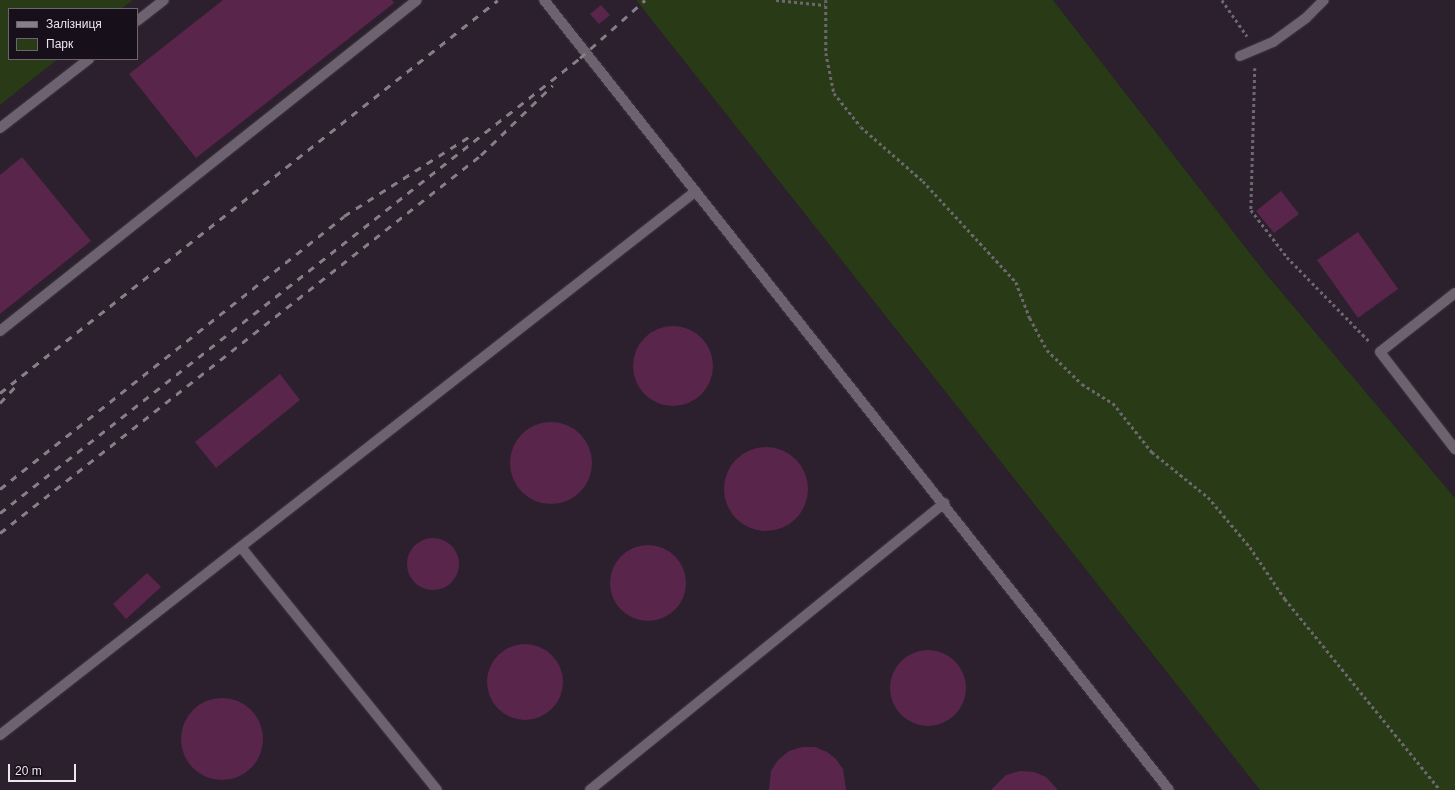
<!DOCTYPE html>
<meta charset="utf-8">
<style>
body{margin:0}
#map{position:relative;width:1455px;height:790px;overflow:hidden;background:#201822;font-family:Helvetica,sans-serif}
div>[style]{position:absolute}
.built>*{inset:0;background:#2c202f}
.green>*{inset:0;background:#293b16}
.building>*{inset:0;background:#59254b}
.round{border-radius:50%}
.path>*{height:2.5px;margin-top:-1.25px;transform-origin:0;background:repeating-linear-gradient(90deg,#6e6770 0 3px,transparent 0 6px)}
.roads{filter:drop-shadow(0 0 1px #3c363e) drop-shadow(0 0 1px #3c363e)}
.lane>*{height:10px;margin:-5px;padding:0 5px;transform-origin:5px;border-radius:5px;background:#6d6370}
.rail>*{height:3px;margin-top:-1.5px;transform-origin:0;background:repeating-linear-gradient(90deg,#867f88 0 7px,transparent 0 14px)}
span{translate:-50% -50%;white-space:nowrap;text-align:center;line-height:1.15;-webkit-text-stroke:3px #170f19;paint-order:stroke}
.legend{position:absolute;left:8px;top:8px;width:130px;height:52px;box-sizing:border-box;background:#170f19;border:1px solid #6c656e;margin:0;padding:5px 7px;list-style:none;font-size:12px;color:#ebe6ed}
.legend li{display:flex;align-items:center;gap:8px;height:20px}
.legend b{width:20px;border:1px solid #6c656e}
.scale{position:absolute;left:8px;top:764px;width:68px;height:18px;box-sizing:border-box;border:2px solid #ebe6ed;border-top:0;padding-left:5px;font-size:12px;line-height:14px;white-space:nowrap;color:#ebe6ed;-webkit-text-stroke:3px #170f19;paint-order:stroke}
</style>
<div id="map">
<div class="built">
<i style="clip-path:polygon(133px 0,636px 0,1260px 790px,0 790px,0 105px,58px 59px,137px 59px,137px 9px,121px 9px)"></i>
<i style="clip-path:polygon(1053px 0,1455px 0,1455px 498px,1267px 275px)"></i>
</div>
<div class="green">
<i style="clip-path:polygon(0 0,133px 0,121px 9px,9px 9px,9px 59px,58px 59px,0 105px)"></i>
<i style="clip-path:polygon(636px 0,1053px 0,1267px 275px,1455px 498px,1455px 790px,1260px 790px)"></i>
</div>
<div class="building">
<i style="clip-path:polygon(223px 0,392px 0,394px 3px,196px 158px,129px 74px)"></i>
<i style="clip-path:polygon(601px 5px,610px 15px,599px 24px,590px 14px)"></i>
<i style="clip-path:polygon(22px 157px,91px 241px,0 314px,0 175px)"></i>
<i style="clip-path:polygon(1281px 191px,1299px 214px,1274px 233px,1256px 211px)"></i>
<i style="clip-path:polygon(1358px 232px,1398px 289px,1358px 318px,1317px 260px)"></i>
<i class="round" style="left:633px;top:326px;width:80px;height:80px"></i>
<i style="clip-path:polygon(280px 374px,300px 400px,216px 468px,195px 442px)"></i>
<i class="round" style="left:510px;top:422px;width:82px;height:82px"></i>
<i class="round" style="left:724px;top:447px;width:84px;height:84px"></i>
<i class="round" style="left:407px;top:538px;width:52px;height:52px"></i>
<i class="round" style="left:610px;top:545px;width:76px;height:76px"></i>
<i style="clip-path:polygon(147px 573px,161px 587px,126px 619px,113px 604px)"></i>
<i class="round" style="left:487px;top:644px;width:76px;height:76px"></i>
<i class="round" style="left:890px;top:650px;width:76px;height:76px"></i>
<i class="round" style="left:181px;top:698px;width:82px;height:82px"></i>
<i style="clip-path:polygon(802px 747px,815px 747px,827px 752px,836px 759px,843px 769px,846px 790px,769px 790px,771px 771px,778px 760px,789px 751px)"></i>
<i style="clip-path:polygon(1020px 771px,1034px 772px,1046px 777px,1058px 790px,991px 790px,1006px 775px)"></i>
</div>
<div class="path">
<i style="left:776px;top:0;width:49px;rotate:5.8deg"></i>
<i style="left:826px;top:0;width:53px;rotate:90deg"></i>
<i style="left:826px;top:53px;width:41px;rotate:78.7deg"></i>
<i style="left:834px;top:93px;width:43px;rotate:51.5deg"></i>
<i style="left:861px;top:127px;width:82px;rotate:41.1deg"></i>
<i style="left:923px;top:181px;width:137px;rotate:47.4deg"></i>
<i style="left:1016px;top:282px;width:39px;rotate:69deg"></i>
<i style="left:1030px;top:318px;width:36px;rotate:62deg"></i>
<i style="left:1047px;top:350px;width:49px;rotate:44.2deg"></i>
<i style="left:1082px;top:384px;width:36px;rotate:32deg"></i>
<i style="left:1113px;top:403px;width:63px;rotate:51.5deg"></i>
<i style="left:1152px;top:452px;width:72px;rotate:38.8deg"></i>
<i style="left:1208px;top:497px;width:65px;rotate:50deg"></i>
<i style="left:1250px;top:547px;width:63px;rotate:56.1deg"></i>
<i style="left:1285px;top:599px;width:246px;rotate:50.9deg"></i>
<i style="left:1222px;top:0;width:44px;rotate:55.2deg"></i>
<i style="left:1255px;top:68px;width:142px;rotate:91.6deg"></i>
<i style="left:1251px;top:210px;width:59px;rotate:52.5deg"></i>
<i style="left:1287px;top:257px;width:117px;rotate:45.7deg"></i>
</div>
<div class="roads">
<div class="lane">
<i style="left:544px;top:0;width:1007px;rotate:51.65deg"></i>
<i style="left:137px;top:21px;width:34px;rotate:-38deg"></i>
<i style="left:1240px;top:56px;width:36px;rotate:-23deg"></i>
<i style="left:1273px;top:42px;width:41px;rotate:-36deg"></i>
<i style="left:1306px;top:18px;width:25px;rotate:-45deg"></i>
<i style="left:0;top:128px;width:113px;rotate:-37.8deg"></i>
<i style="left:1455px;top:293px;width:95px;rotate:141.8deg"></i>
<i style="left:1380px;top:352px;width:123px;rotate:52.3deg"></i>
<i style="left:0;top:331px;width:532px;rotate:-38.44deg"></i>
<i style="left:241px;top:547px;width:312px;rotate:51.1deg"></i>
<i style="left:0;top:735px;width:883px;rotate:-38.01deg"></i>
<i style="left:590px;top:790px;width:456px;rotate:-39deg"></i>
</div>
</div>
<div class="rail">
<i style="left:0;top:393px;width:634px;rotate:-38.28deg"></i>
<i style="left:0;top:403px;width:25px;rotate:-47deg"></i>
<i style="left:0;top:489px;width:439px;rotate:-38.4deg"></i>
<i style="left:344px;top:216px;width:149px;rotate:-32.4deg"></i>
<i style="left:0;top:513px;width:737px;rotate:-38.11deg"></i>
<i style="left:580px;top:58px;width:87px;rotate:-41.7deg"></i>
<i style="left:0;top:533px;width:612px;rotate:-38.16deg"></i>
<i style="left:481px;top:155px;width:100px;rotate:-44.2deg"></i>
</div>
<ul class="legend">
<li><b style="height:5px;background:#867f88"></b>Залізниця</li>
<li><b style="height:11px;background:#293b16"></b>Парк</li>
</ul>
<div class="scale">20 m</div>
</div>
